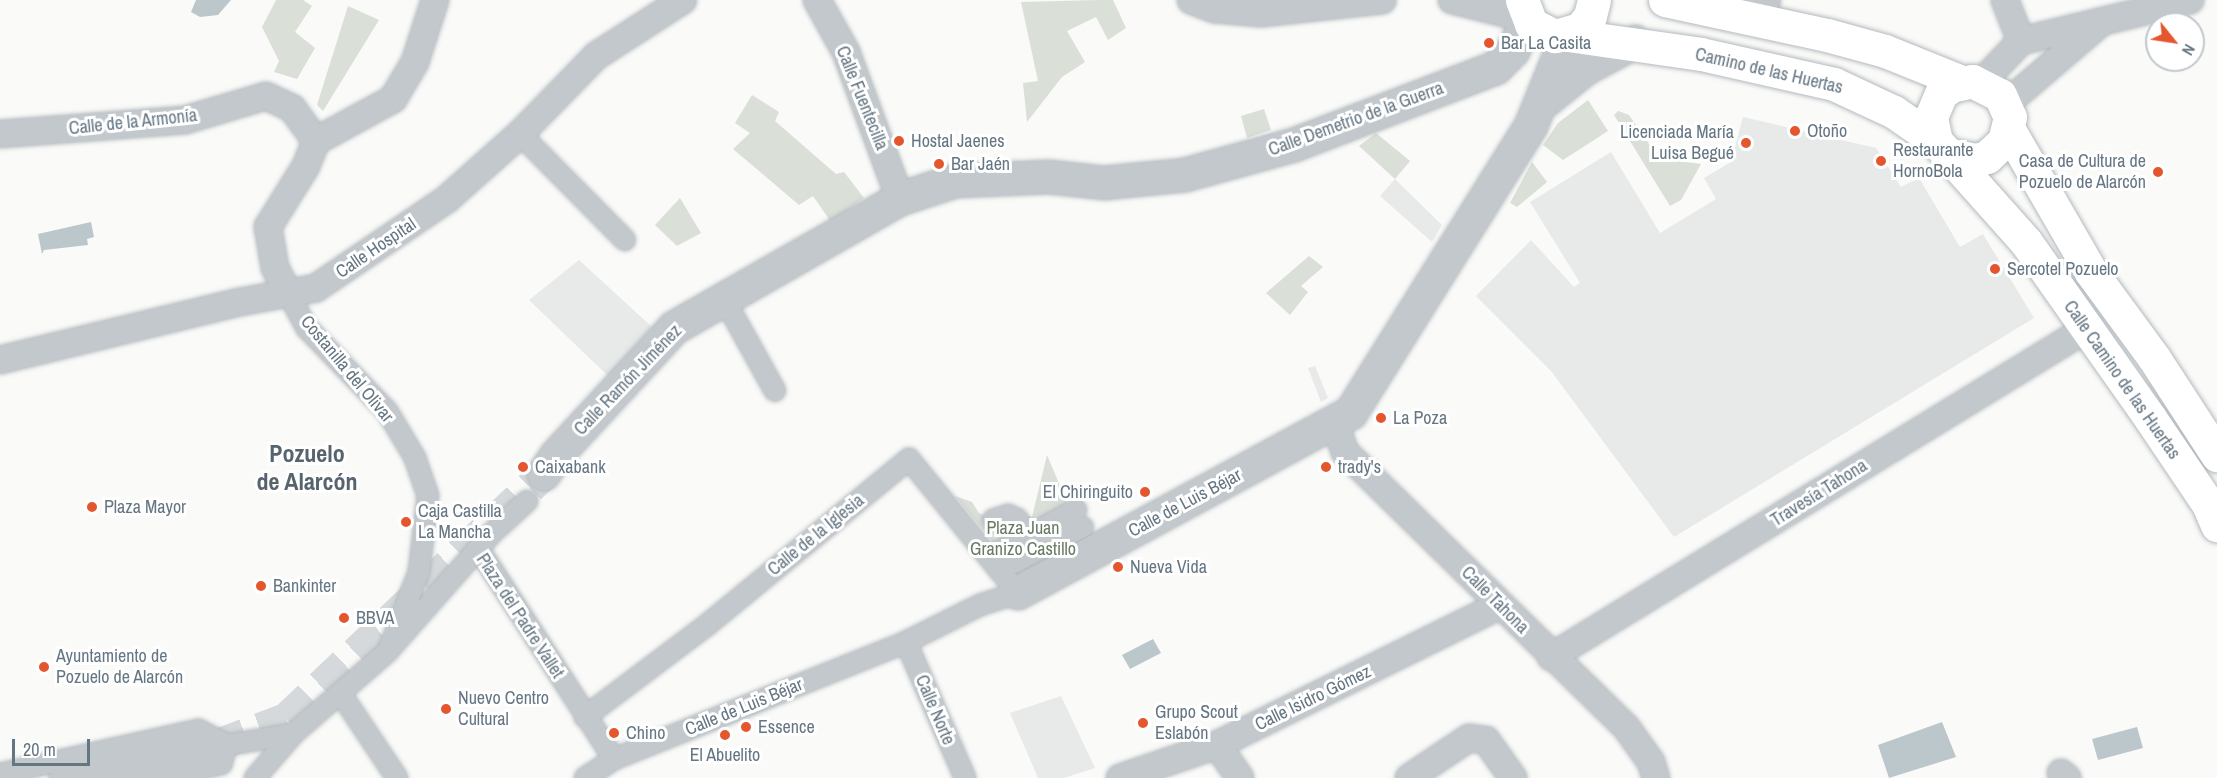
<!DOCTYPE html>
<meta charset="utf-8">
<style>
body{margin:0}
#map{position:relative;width:2217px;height:778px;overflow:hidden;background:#fafaf8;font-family:"Archivo Narrow",sans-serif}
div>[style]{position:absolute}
.built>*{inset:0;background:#e8e9e9}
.green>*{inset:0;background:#dadfd7}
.water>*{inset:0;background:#bbc7cb}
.tertiary-tunnel>*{height:32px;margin-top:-16px;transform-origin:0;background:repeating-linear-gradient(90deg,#d5d9db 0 32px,transparent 0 48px)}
.roads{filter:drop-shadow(0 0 2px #b3babf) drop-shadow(0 0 2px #b3babf)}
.pedestrian>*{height:20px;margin:-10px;padding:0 10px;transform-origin:10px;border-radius:10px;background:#c3c8cc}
.minor>*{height:26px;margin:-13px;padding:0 13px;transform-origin:13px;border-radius:13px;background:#c3c8cc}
.tertiary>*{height:32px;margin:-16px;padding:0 16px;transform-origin:16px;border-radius:16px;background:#c3c8cc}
.secondary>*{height:33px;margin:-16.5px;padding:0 16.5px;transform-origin:16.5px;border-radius:16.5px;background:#fff}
.dots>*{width:16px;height:16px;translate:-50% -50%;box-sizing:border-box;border:3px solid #fff;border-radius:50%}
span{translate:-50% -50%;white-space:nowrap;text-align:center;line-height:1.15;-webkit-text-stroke:6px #fff;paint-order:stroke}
.poi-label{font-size:18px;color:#657683}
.left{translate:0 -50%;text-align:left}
.right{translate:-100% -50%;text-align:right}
.street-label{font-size:18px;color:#657683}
.park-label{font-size:18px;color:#687a64}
.district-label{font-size:24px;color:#57646e;font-weight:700}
.north{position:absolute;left:2145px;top:12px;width:60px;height:60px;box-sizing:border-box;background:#fff;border:2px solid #c1c8cd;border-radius:50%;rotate:120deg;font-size:16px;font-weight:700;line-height:24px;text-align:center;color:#657683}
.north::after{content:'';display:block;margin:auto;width:21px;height:27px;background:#e4572e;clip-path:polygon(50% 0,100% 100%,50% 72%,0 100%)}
.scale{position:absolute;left:12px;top:739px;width:78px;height:27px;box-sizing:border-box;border:3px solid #657683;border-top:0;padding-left:8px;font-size:18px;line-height:21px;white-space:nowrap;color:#657683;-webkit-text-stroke:4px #fff;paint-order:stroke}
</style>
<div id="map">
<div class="built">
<i style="clip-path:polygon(1743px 117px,1876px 148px,1901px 187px,1919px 178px,1960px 247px,1983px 234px,2034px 318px,1674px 537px,1551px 371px,1476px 296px,1531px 240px,1574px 287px,1580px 283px,1530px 202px,1611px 152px,1660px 233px,1716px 199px,1704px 178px,1731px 162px)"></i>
<i style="clip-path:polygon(1395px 179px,1442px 225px,1432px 242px,1380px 196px)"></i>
<i style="clip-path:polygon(579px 260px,652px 327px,608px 376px,529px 300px)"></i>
<i style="clip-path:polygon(1315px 366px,1328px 398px,1321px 402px,1308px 368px)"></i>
<i style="clip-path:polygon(1061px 696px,1095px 768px,1064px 778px,1038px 778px,1010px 713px)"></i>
</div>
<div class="green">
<i style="clip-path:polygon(276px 0,303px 0,312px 6px,295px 32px,315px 48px,297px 79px,274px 72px,279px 61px,262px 27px)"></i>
<i style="clip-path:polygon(1098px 0,1113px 0,1126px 28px,1108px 40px,1096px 17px,1067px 31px,1085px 62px,1062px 77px,1027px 122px,1023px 83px,1038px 81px,1021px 2px)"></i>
<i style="clip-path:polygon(348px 6px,379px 20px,323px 111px,317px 105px)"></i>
<i style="clip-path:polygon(752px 95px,779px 112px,775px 121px,836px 174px,844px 172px,864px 198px,831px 222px,813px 196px,799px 205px,733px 149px,750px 133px,735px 123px)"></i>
<i style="clip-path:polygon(1588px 100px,1608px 131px,1563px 160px,1543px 145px,1558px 123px)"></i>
<i style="clip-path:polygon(1264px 109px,1271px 130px,1247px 138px,1241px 116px)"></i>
<i style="clip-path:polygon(1618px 111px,1629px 115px,1652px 148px,1669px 160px,1701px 164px,1681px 200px,1670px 206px,1614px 115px)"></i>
<i style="clip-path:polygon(1376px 133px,1410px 161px,1395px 179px,1359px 146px)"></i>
<i style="clip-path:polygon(1532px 162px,1547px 182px,1517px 207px,1510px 203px)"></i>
<i style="clip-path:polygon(680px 198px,701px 233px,677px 246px,655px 225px)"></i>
<i style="clip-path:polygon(1309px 256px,1323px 267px,1301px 286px,1308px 292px,1290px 315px,1266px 293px)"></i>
<i style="clip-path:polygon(1047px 455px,1069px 507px,1016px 570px,955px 496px,972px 502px,979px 513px,988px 517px,1007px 510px,1032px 517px)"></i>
</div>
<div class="water">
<i style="clip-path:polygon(196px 0,231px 0,218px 15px,200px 17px,191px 12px)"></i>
<i style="clip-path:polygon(91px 222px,94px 237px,87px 239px,88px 245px,44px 250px,42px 254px,38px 234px)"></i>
<i style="clip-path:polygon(1153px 639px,1161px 653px,1130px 669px,1122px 655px)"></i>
<i style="clip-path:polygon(1942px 722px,1956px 757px,1889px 778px,1878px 745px)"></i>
<i style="clip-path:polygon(2137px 727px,2143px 748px,2098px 760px,2092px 739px)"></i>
</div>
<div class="tertiary-tunnel">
<i style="left:215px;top:746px;width:76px;rotate:-20.8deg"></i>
<i style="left:286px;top:719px;width:356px;rotate:-43.5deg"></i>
</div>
<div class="roads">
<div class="pedestrian">
<i style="left:520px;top:134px;width:149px;rotate:45.3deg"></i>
<i style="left:288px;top:293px;width:40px;rotate:62deg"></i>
<i style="left:307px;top:328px;width:115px;rotate:46.1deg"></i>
<i style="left:387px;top:411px;width:55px;rotate:59.2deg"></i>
<i style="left:415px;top:458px;width:39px;rotate:71deg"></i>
<i style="left:428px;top:495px;width:78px;rotate:96.7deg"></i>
<i style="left:419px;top:572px;width:85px;rotate:111.4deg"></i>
<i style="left:723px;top:297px;width:107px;rotate:61deg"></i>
<i style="left:993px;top:520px;width:16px;rotate:-18deg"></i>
<i style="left:1008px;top:515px;width:10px;rotate:24deg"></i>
<i style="left:1017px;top:519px;width:20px;rotate:53deg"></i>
<i style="left:478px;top:548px;width:251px;rotate:57.2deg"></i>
<i style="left:989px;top:557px;width:99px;rotate:-28.4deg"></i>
<i style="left:999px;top:570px;width:94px;rotate:-27.1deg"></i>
<i style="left:906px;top:642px;width:148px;rotate:66.5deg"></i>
<i style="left:341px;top:694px;width:101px;rotate:56.3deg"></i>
<i style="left:0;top:774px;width:204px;rotate:-12.5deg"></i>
<i style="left:199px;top:730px;width:32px;rotate:28deg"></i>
<i style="left:157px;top:778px;width:66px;rotate:-12.3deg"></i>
<i style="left:221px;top:764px;width:20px;rotate:-72deg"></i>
<i style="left:227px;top:745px;width:67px;rotate:-9.5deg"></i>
<i style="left:255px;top:778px;width:58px;rotate:-49.2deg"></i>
<i style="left:293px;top:734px;width:126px;rotate:-41.1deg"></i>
<i style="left:388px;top:651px;width:156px;rotate:-48.6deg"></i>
<i style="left:491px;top:534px;width:49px;rotate:-42.5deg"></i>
<i style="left:585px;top:778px;width:35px;rotate:-33deg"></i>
<i style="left:614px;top:759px;width:315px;rotate:-21.8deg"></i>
<i style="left:906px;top:642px;width:83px;rotate:-26.6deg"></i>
<i style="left:980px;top:605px;width:40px;rotate:-18deg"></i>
<i style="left:1018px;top:593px;width:173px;rotate:-129.1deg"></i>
<i style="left:909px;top:459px;width:261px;rotate:140.6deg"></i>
<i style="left:707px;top:625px;width:153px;rotate:143deg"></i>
</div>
<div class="minor">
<i style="left:817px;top:0;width:60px;rotate:60.9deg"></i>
<i style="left:846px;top:52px;width:157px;rotate:69.8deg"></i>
<i style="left:1191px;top:0;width:26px;rotate:21deg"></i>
<i style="left:1215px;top:9px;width:46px;rotate:5deg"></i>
<i style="left:1261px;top:13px;width:122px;rotate:-6.1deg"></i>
<i style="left:1452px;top:0;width:78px;rotate:14deg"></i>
<i style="left:2005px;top:0;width:44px;rotate:68.7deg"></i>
<i style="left:1748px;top:17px;width:25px;rotate:-42deg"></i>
<i style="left:1982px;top:82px;width:57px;rotate:-46.4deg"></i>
<i style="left:2021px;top:41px;width:174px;rotate:-13.6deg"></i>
<i style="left:2006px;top:104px;width:120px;rotate:-40.6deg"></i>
<i style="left:0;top:134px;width:186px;rotate:-4.3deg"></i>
<i style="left:185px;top:120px;width:84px;rotate:-16.5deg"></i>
<i style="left:266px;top:96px;width:29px;rotate:25deg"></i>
<i style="left:292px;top:108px;width:41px;rotate:54deg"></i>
<i style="left:288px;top:293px;width:28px;rotate:-117deg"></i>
<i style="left:275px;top:268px;width:42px;rotate:-99.7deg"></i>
<i style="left:268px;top:227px;width:72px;rotate:-58.1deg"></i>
<i style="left:306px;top:166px;width:27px;rotate:-68deg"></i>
<i style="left:316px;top:141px;width:88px;rotate:-28.6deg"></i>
<i style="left:393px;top:99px;width:43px;rotate:-59.3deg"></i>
<i style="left:415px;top:62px;width:65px;rotate:-72.1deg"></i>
<i style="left:0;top:360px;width:247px;rotate:-13.6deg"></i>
<i style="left:240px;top:302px;width:77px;rotate:-10.4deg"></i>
<i style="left:316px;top:288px;width:158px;rotate:-34.2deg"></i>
<i style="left:447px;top:199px;width:98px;rotate:-41.7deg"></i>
<i style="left:520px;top:134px;width:109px;rotate:-45.7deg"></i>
<i style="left:596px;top:56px;width:103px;rotate:-32.8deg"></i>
<i style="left:1335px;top:423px;width:31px;rotate:71deg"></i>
<i style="left:1345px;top:452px;width:393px;rotate:44.4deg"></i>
<i style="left:1626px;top:727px;width:43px;rotate:54.5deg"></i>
<i style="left:1651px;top:762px;width:17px;rotate:73deg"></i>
<i style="left:1551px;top:657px;width:628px;rotate:-31.51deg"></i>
<i style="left:1217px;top:745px;width:40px;rotate:55.1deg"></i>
<i style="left:2061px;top:773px;width:8px;rotate:40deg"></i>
<i style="left:1120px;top:778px;width:102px;rotate:-18.8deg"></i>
<i style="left:1217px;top:745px;width:316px;rotate:-26.3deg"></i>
<i style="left:1409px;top:778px;width:72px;rotate:-33.7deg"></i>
<i style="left:1469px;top:738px;width:17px;rotate:7deg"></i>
<i style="left:1486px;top:740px;width:47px;rotate:54.6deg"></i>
</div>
<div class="tertiary">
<i style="left:1544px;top:102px;width:53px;rotate:-38.8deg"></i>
<i style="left:1585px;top:69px;width:57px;rotate:-28.4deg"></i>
<i style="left:544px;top:474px;width:22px;rotate:-56deg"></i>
<i style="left:556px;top:456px;width:174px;rotate:-47.3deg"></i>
<i style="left:674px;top:328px;width:260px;rotate:-29.7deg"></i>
<i style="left:900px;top:199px;width:58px;rotate:-18.1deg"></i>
<i style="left:955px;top:181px;width:94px;rotate:-2.4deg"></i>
<i style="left:1049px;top:177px;width:55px;rotate:6.2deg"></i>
<i style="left:1104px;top:183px;width:81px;rotate:-5.6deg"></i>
<i style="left:1185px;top:175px;width:113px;rotate:-15.4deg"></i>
<i style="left:1294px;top:145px;width:216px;rotate:-20.9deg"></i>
<i style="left:1496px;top:68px;width:24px;rotate:-45deg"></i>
<i style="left:1513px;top:51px;width:35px;rotate:-65deg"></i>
<i style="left:1018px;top:593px;width:379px;rotate:-28.4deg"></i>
<i style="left:1351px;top:413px;width:339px;rotate:-57.9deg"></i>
<i style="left:1531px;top:126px;width:98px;rotate:-67.9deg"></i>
<i style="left:66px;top:778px;width:136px;rotate:-11.1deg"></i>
</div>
<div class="secondary">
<i style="left:1522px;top:0;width:26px;rotate:69deg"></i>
<i style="left:1531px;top:24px;width:27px;rotate:27deg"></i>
<i style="left:1555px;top:36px;width:26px;rotate:-16deg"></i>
<i style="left:1580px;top:29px;width:16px;rotate:-52deg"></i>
<i style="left:1590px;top:16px;width:16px;rotate:-76deg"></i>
<i style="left:1665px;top:0;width:166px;rotate:12.2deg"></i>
<i style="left:1827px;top:35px;width:60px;rotate:15.4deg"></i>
<i style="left:1885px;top:51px;width:83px;rotate:21.9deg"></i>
<i style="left:1568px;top:35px;width:134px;rotate:8.1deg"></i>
<i style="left:1701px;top:54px;width:136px;rotate:12.7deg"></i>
<i style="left:1834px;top:84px;width:66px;rotate:25deg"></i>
<i style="left:1894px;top:112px;width:51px;rotate:34.6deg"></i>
<i style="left:1936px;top:141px;width:135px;rotate:48.3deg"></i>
<i style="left:2026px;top:242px;width:215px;rotate:54.8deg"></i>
<i style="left:2150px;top:418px;width:104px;rotate:56deg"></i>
<i style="left:2208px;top:504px;width:23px;rotate:67deg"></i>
<i style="left:2009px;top:130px;width:164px;rotate:60deg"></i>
<i style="left:2091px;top:272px;width:107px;rotate:53.8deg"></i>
<i style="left:2154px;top:358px;width:116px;rotate:57deg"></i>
<i style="left:1936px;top:141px;width:25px;rotate:-102deg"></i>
<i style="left:1931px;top:117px;width:25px;rotate:-67deg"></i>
<i style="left:1941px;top:94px;width:13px;rotate:-39deg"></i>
<i style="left:1951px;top:86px;width:22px;rotate:-13deg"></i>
<i style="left:1972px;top:81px;width:31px;rotate:27deg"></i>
<i style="left:2000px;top:95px;width:24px;rotate:66deg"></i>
<i style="left:2010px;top:117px;width:25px;rotate:104deg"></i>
<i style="left:2004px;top:141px;width:23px;rotate:137deg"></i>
<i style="left:1987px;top:157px;width:12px;rotate:166deg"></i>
<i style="left:1975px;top:160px;width:25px;rotate:-168deg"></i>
</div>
</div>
<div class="dots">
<i style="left:1489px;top:43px;background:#e4572e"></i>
<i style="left:1795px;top:131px;background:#e4572e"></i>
<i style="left:899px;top:141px;background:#e4572e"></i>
<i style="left:1746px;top:143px;background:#e4572e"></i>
<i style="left:1881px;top:161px;background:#e4572e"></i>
<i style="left:939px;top:164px;background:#e4572e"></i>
<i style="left:2158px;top:172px;background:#e4572e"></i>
<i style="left:1995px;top:269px;background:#e4572e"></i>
<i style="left:1381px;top:418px;background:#e4572e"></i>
<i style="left:523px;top:467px;background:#e4572e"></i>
<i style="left:1326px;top:467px;background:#e4572e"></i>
<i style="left:1145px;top:492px;background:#e4572e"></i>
<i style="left:92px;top:507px;background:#e4572e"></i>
<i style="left:406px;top:522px;background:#e4572e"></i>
<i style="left:1118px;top:567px;background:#e4572e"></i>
<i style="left:261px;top:586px;background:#e4572e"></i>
<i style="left:344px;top:618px;background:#e4572e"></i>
<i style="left:44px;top:667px;background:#e4572e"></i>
<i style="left:446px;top:709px;background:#e4572e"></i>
<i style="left:1143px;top:723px;background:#e4572e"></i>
<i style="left:746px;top:727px;background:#e4572e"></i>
<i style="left:614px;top:733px;background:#e4572e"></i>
<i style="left:725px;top:735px;background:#e4572e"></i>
</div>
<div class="poi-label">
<span class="left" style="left:1501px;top:43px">Bar La Casita</span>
<span class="left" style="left:1807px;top:131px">Otoño</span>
<span class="right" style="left:1734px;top:143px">Licenciada María<br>Luisa Begué</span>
<span class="left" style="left:911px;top:141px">Hostal Jaenes</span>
<span class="left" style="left:1893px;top:161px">Restaurante<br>HornoBola</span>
<span class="right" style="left:2146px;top:172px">Casa de Cultura de<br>Pozuelo de Alarcón</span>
<span class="left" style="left:951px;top:164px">Bar Jaén</span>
<span class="left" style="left:2007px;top:269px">Sercotel Pozuelo</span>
<span class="left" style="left:1393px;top:418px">La Poza</span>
<span class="left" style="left:535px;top:467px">Caixabank</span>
<span class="left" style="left:1338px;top:467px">trady's</span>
<span class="right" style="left:1133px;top:492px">El Chiringuito</span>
<span class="left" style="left:104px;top:507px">Plaza Mayor</span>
<span class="left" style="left:418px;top:522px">Caja Castilla<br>La Mancha</span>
<span class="left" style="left:1130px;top:567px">Nueva Vida</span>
<span class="left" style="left:273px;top:586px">Bankinter</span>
<span class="left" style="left:356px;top:618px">BBVA</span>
<span class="left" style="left:56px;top:667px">Ayuntamiento de<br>Pozuelo de Alarcón</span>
<span class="left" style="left:458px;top:709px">Nuevo Centro<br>Cultural</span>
<span class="left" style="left:1155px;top:723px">Grupo Scout<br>Eslabón</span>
<span class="left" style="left:758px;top:727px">Essence</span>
<span class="left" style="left:626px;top:733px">Chino</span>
<span style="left:725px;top:755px">El Abuelito</span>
</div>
<div class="street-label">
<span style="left:1769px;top:71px;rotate:13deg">Camino de las Huertas</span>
<span style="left:862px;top:98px;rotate:68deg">Calle Fuentecilla</span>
<span style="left:1356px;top:119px;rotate:-20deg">Calle Demetrio de la Guerra</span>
<span style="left:133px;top:122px;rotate:-6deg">Calle de la Armonía</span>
<span style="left:376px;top:248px;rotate:-34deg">Calle Hospital</span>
<span style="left:347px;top:369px;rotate:50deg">Costanilla del Olivar</span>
<span style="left:628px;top:380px;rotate:-46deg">Calle Ramón Jiménez</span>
<span style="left:2122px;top:380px;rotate:55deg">Calle Camino de las Huertas</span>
<span style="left:1819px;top:493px;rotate:-32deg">Travesía Tahona</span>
<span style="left:1185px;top:503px;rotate:-28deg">Calle de Luis Béjar</span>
<span style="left:816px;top:535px;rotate:-39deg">Calle de la Iglesia</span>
<span style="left:1495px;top:600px;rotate:45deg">Calle Tahona</span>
<span style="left:520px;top:616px;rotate:57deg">Plaza del Padre Vallet</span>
<span style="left:1313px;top:698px;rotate:-26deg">Calle Isidro Gómez</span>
<span style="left:744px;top:707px;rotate:-22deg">Calle de Luis Béjar</span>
<span style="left:935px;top:710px;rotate:67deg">Calle Norte</span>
</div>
<div class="park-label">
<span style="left:1023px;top:539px">Plaza Juan<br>Granizo Castillo</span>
</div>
<div class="district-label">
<span style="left:307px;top:468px">Pozuelo<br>de Alarcón</span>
</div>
<div class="north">N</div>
<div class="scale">20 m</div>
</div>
